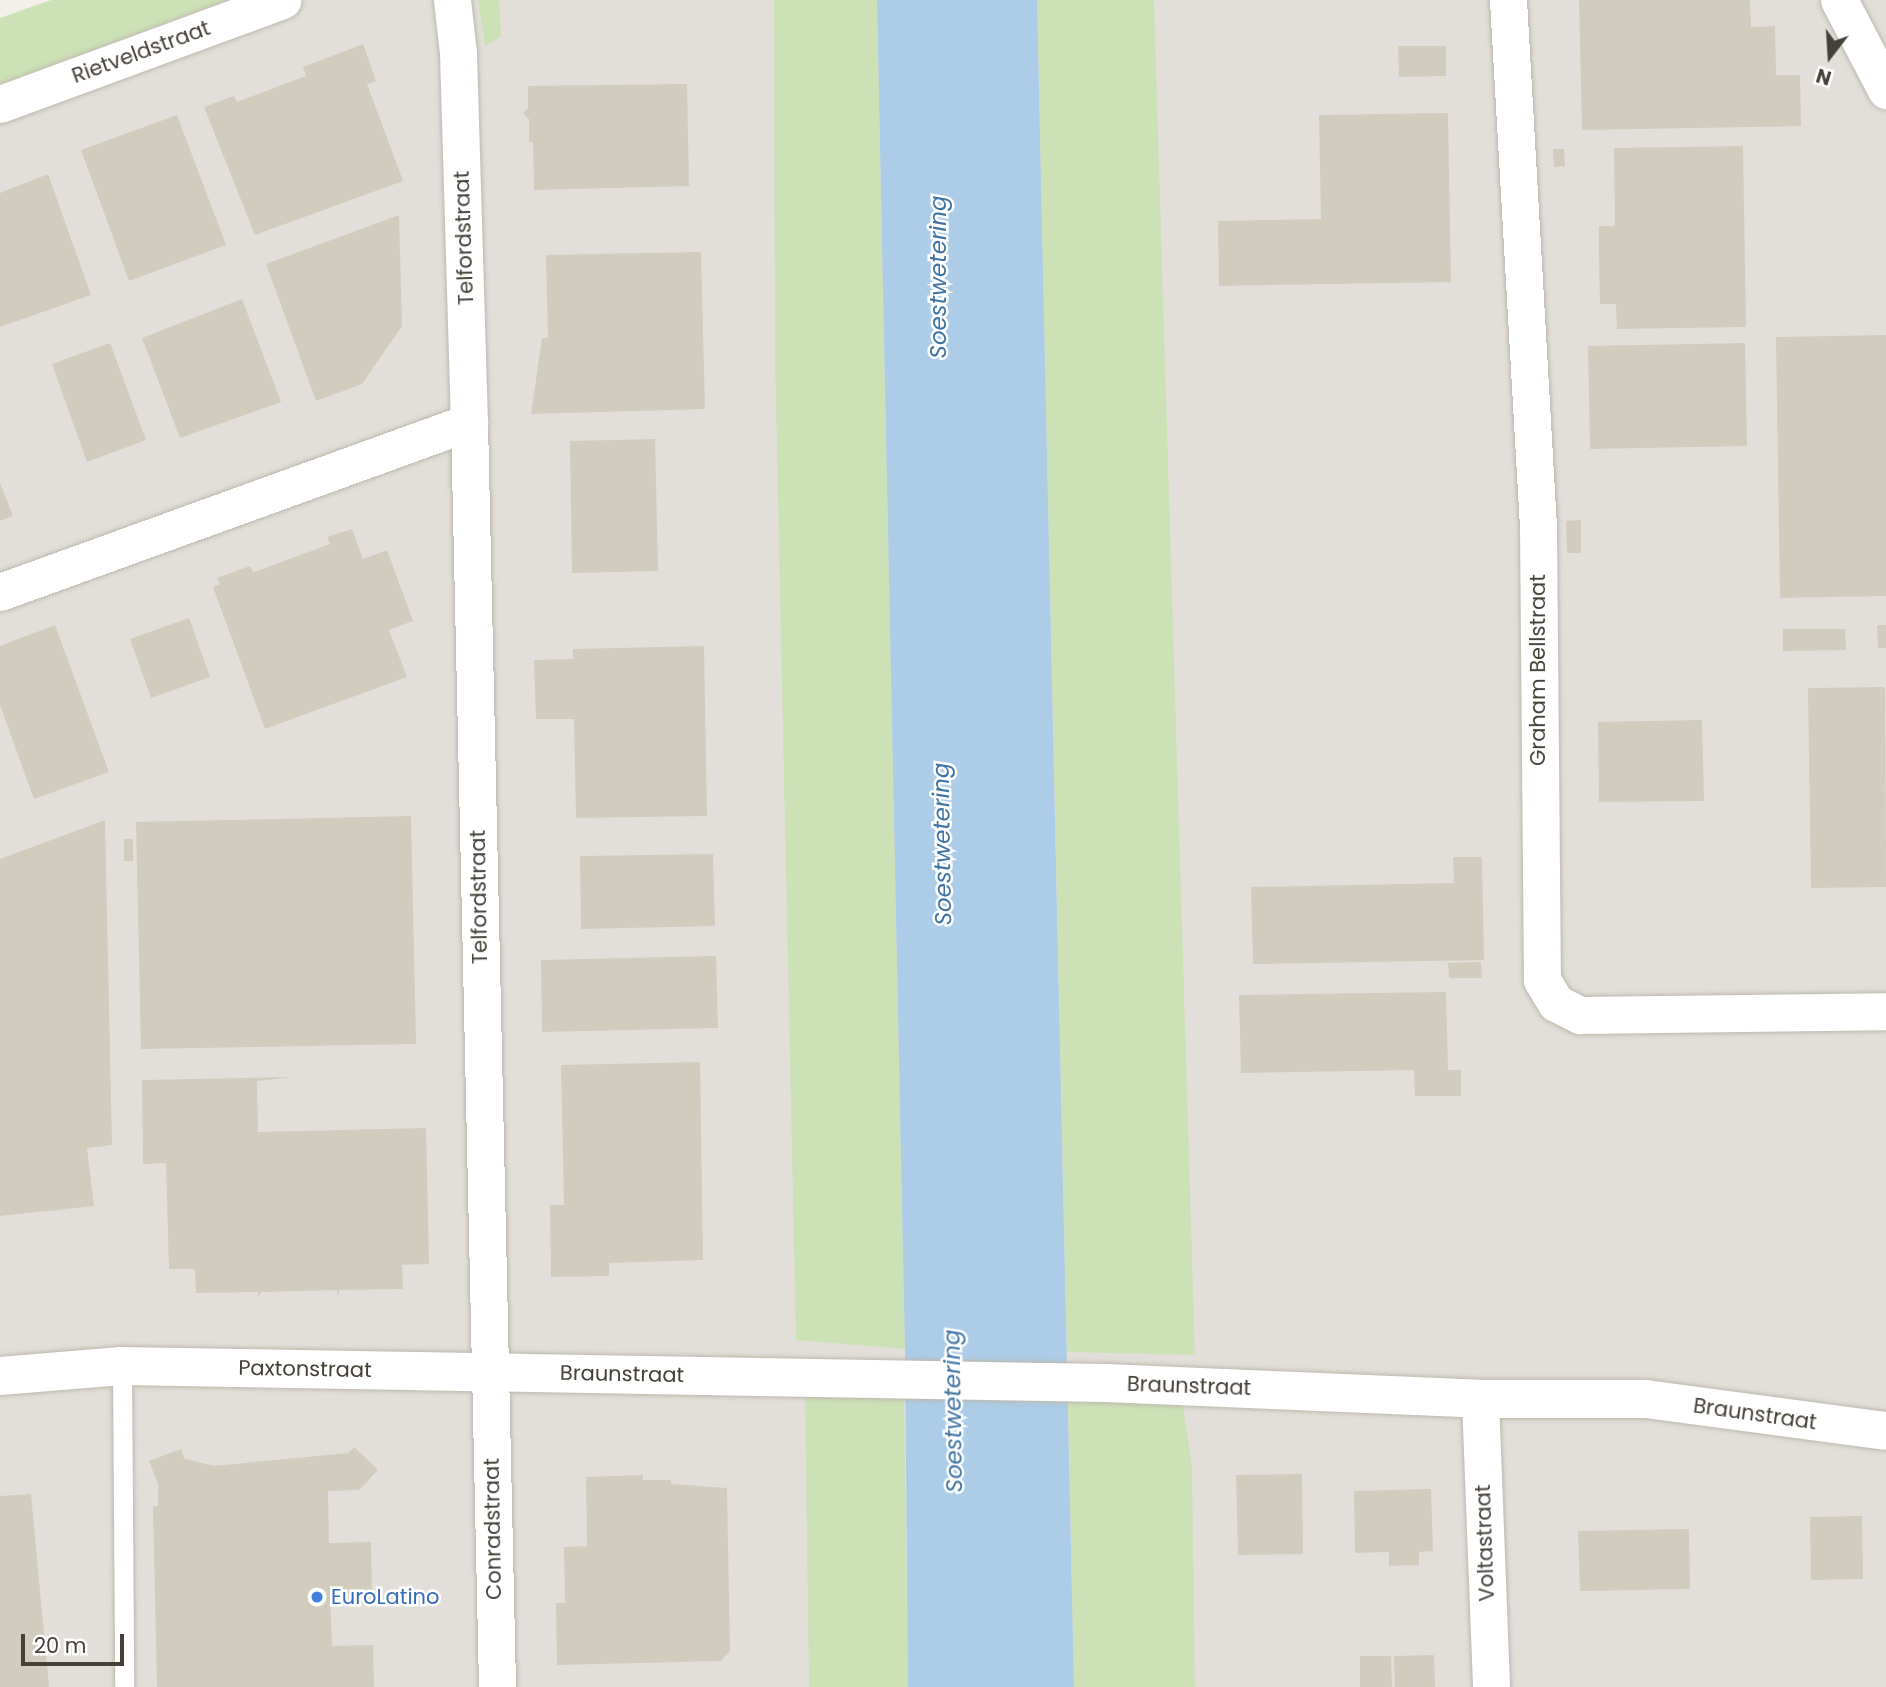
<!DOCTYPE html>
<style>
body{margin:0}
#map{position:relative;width:1886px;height:1687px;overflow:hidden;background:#f2f0e9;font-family:Poppins,sans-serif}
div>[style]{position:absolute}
.industrial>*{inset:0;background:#e2dfda}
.green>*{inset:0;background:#cce1b6}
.water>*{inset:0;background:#accce7}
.building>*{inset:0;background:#d2ccbf}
.roads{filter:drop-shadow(0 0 2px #bcb8ac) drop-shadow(0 0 2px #bcb8ac)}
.service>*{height:19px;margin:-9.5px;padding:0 9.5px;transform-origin:9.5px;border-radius:9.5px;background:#fff}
.minor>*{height:37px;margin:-18.5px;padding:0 18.5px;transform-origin:18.5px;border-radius:18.5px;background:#fff}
.tertiary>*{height:38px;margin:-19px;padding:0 19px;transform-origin:19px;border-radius:19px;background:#fff}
.dots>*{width:19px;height:19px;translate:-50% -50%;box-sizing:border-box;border:4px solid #fff;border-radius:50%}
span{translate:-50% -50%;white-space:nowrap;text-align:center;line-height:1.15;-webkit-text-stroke:5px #fff;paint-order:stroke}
.street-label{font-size:21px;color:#454038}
.shop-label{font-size:21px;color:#366cbe}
.left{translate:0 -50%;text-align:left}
.water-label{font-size:23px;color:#3e73a4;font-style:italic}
.north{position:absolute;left:1795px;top:21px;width:70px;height:70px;-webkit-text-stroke:5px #fff;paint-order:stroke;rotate:197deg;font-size:19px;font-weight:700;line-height:28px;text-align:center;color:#454038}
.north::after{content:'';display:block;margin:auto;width:24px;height:32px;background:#454038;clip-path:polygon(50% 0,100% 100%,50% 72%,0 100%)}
.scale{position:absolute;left:21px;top:1634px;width:103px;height:32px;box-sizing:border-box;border:4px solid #454038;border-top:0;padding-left:9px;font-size:21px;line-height:24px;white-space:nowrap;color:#454038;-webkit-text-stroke:5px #fff;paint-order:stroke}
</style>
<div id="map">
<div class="industrial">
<i style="clip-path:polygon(174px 0,1886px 0,1886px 1687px,0 1687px,0 64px)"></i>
</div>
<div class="green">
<i style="clip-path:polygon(51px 0,227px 0,0 84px,0 18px)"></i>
<i style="clip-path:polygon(478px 0,499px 0,501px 36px,485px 47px)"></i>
<i style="clip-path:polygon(774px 0,877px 0,905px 1349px,796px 1340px,775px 358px)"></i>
<i style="clip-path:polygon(1037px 0,1154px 0,1195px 1355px,1067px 1352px)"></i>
<i style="clip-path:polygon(805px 1394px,904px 1399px,908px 1687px,809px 1687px)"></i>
<i style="clip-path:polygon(1068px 1399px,1182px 1401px,1192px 1466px,1195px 1687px,1074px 1687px)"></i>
</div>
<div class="water">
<i style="clip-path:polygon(877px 0,1037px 0,1074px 1687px,908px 1687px,905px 1349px)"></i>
</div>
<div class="building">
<i style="clip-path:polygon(1579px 0,1750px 0,1751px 27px,1775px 26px,1776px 75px,1800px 75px,1801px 126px,1582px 130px)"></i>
<i style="clip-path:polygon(363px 44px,376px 81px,367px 84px,403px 181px,255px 235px,204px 107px,234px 96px,237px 102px,306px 76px,303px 67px)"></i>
<i style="clip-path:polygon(1398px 46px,1446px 46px,1446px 76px,1399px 77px)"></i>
<i style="clip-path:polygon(687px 84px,689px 186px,534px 190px,533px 142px,529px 142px,529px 119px,523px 113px,528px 108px,528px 86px)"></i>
<i style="clip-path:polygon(1448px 113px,1451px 282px,1219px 286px,1218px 221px,1321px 219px,1319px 115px)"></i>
<i style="clip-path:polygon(177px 115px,226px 245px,129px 281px,81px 150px)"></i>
<i style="clip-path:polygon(1743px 146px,1746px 327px,1617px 329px,1616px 304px,1600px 304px,1599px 256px,1599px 226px,1615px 226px,1614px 148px)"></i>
<i style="clip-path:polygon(1553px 149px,1564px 149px,1565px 166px,1554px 167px)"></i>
<i style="clip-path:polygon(48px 174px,91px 295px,0 327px,0 193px)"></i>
<i style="clip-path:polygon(399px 215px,402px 326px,362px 384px,316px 401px,266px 264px)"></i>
<i style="clip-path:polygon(701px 252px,705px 409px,531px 414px,542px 338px,548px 338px,546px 255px)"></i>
<i style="clip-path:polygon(242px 299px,281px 402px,180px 438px,142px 338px)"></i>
<i style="clip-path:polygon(1886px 335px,1886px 596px,1780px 598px,1776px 337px)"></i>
<i style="clip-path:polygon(110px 343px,146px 440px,87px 462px,52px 364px)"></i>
<i style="clip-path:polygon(1745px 343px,1747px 446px,1590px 449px,1588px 346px)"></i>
<i style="clip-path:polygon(655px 439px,658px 571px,572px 573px,570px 441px)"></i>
<i style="clip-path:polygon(0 483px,13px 516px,0 521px)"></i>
<i style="clip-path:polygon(1581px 520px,1581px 553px,1567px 553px,1566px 521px)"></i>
<i style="clip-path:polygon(352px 529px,363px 559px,387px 550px,413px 621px,389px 630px,407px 677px,265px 729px,213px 587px,220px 584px,217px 578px,250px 566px,253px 572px,257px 571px,330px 544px,327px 537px)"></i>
<i style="clip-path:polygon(189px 618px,210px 677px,151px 698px,130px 639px)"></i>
<i style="clip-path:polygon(55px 625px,109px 772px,34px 799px,0 705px,0 646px)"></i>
<i style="clip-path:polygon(1877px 625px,1886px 625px,1886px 648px,1878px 648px)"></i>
<i style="clip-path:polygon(1783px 629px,1845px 629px,1846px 650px,1783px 651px)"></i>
<i style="clip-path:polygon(704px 646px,707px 816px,576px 818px,574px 719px,536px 719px,534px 660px,573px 659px,573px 649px)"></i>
<i style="clip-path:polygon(1885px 687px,1886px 887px,1811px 888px,1808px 688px)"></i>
<i style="clip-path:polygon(1702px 720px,1704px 801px,1599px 802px,1598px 722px)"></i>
<i style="clip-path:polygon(411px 816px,416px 1044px,141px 1049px,136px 822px)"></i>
<i style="clip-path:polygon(105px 820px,112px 1145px,87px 1148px,94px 1206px,0 1216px,0 859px)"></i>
<i style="clip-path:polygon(124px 839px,133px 839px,133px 861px,124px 861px)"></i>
<i style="clip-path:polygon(713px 854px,715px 926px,581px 929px,580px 856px)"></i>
<i style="clip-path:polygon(1453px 857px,1482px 857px,1484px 960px,1253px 964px,1251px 887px,1454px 883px)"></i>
<i style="clip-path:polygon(716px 956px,718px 1028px,542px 1032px,541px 960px)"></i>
<i style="clip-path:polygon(1481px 962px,1482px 978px,1449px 978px,1448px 963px)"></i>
<i style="clip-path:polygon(1446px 992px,1448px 1070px,1461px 1070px,1461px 1096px,1415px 1096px,1414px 1070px,1241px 1073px,1239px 995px)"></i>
<i style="clip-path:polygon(700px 1062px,703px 1260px,609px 1263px,609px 1276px,551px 1277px,550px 1205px,564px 1205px,561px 1065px)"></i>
<i style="clip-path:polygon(294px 1077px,257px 1081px,258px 1132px,426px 1128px,429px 1264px,402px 1265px,403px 1289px,340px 1290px,337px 1297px,337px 1290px,261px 1292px,258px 1298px,258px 1292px,196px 1293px,195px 1269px,169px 1269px,166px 1163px,143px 1164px,142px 1080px)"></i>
<i style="clip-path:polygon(354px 1447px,378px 1470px,359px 1490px,328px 1491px,329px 1543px,371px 1542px,372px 1593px,330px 1594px,332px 1646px,373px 1645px,374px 1687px,157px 1687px,153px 1506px,158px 1506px,158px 1484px,149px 1461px,181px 1449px,185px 1459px,214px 1466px,348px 1453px)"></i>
<i style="clip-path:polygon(1302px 1474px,1303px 1554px,1238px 1555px,1236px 1475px)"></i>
<i style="clip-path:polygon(643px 1475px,643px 1480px,671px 1480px,671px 1484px,727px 1488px,730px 1651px,721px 1661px,557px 1665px,556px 1603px,565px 1603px,564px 1547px,587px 1546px,586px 1477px)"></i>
<i style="clip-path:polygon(1431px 1489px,1433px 1551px,1419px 1552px,1419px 1565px,1389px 1566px,1389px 1552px,1355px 1553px,1354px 1491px)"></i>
<i style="clip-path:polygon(31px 1494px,49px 1687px,0 1687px,0 1496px)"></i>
<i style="clip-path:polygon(1862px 1516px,1863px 1579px,1811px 1580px,1810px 1517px)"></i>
<i style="clip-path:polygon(1689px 1529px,1690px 1589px,1580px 1591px,1578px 1531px)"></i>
<i style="clip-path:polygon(1434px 1655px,1435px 1687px,1395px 1687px,1394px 1656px)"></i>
<i style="clip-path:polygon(1360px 1656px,1391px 1656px,1392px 1687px,1360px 1687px)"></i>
</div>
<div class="roads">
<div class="service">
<i style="left:122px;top:1366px;width:321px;rotate:89.6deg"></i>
</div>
<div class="minor">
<i style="left:452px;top:0;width:53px;rotate:83.5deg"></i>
<i style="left:458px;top:53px;width:369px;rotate:88.3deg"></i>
<i style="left:469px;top:422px;width:1265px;rotate:88.73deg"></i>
<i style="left:1508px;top:0;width:528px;rotate:86.74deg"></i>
<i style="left:1538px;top:527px;width:453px;rotate:89.5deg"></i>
<i style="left:1542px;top:980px;width:27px;rotate:59deg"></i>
<i style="left:1556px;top:1003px;width:27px;rotate:27deg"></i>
<i style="left:1580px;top:1015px;width:306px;rotate:-0.7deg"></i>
<i style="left:1839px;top:0;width:102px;rotate:62.4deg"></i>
<i style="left:0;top:104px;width:301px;rotate:-20.2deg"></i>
<i style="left:0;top:592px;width:499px;rotate:-19.9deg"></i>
<i style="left:1480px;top:1399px;width:288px;rotate:87.8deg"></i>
</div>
<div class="tertiary">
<i style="left:0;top:1376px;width:122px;rotate:-4.7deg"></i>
<i style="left:122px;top:1366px;width:984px;rotate:0.99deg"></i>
<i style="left:1106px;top:1383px;width:374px;rotate:2.4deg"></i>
<i style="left:1480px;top:1399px;width:166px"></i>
<i style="left:1646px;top:1399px;width:242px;rotate:7.6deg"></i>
</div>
</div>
<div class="dots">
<i style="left:317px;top:1597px;background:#3f7fe0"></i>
</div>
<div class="street-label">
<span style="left:141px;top:52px;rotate:-20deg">Rietveldstraat</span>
<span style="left:464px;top:238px;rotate:-92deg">Telfordstraat</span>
<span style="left:1538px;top:670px;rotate:-90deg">Graham Bellstraat</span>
<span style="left:479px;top:897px;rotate:-91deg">Telfordstraat</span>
<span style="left:305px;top:1369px;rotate:1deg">Paxtonstraat</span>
<span style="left:622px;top:1374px;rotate:1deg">Braunstraat</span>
<span style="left:1189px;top:1386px;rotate:2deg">Braunstraat</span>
<span style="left:1755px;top:1414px;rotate:8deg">Braunstraat</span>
<span style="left:493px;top:1529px;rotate:-91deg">Conradstraat</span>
<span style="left:1485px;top:1543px;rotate:-92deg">Voltastraat</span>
</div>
<div class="shop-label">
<span class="left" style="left:331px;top:1597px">EuroLatino</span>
</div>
<div class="water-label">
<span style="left:938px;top:277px;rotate:-90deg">Soestwetering</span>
<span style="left:942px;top:844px;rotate:-91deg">Soestwetering</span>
<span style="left:953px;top:1411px;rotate:-91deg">Soestwetering</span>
</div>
<div class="north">N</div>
<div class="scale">20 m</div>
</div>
